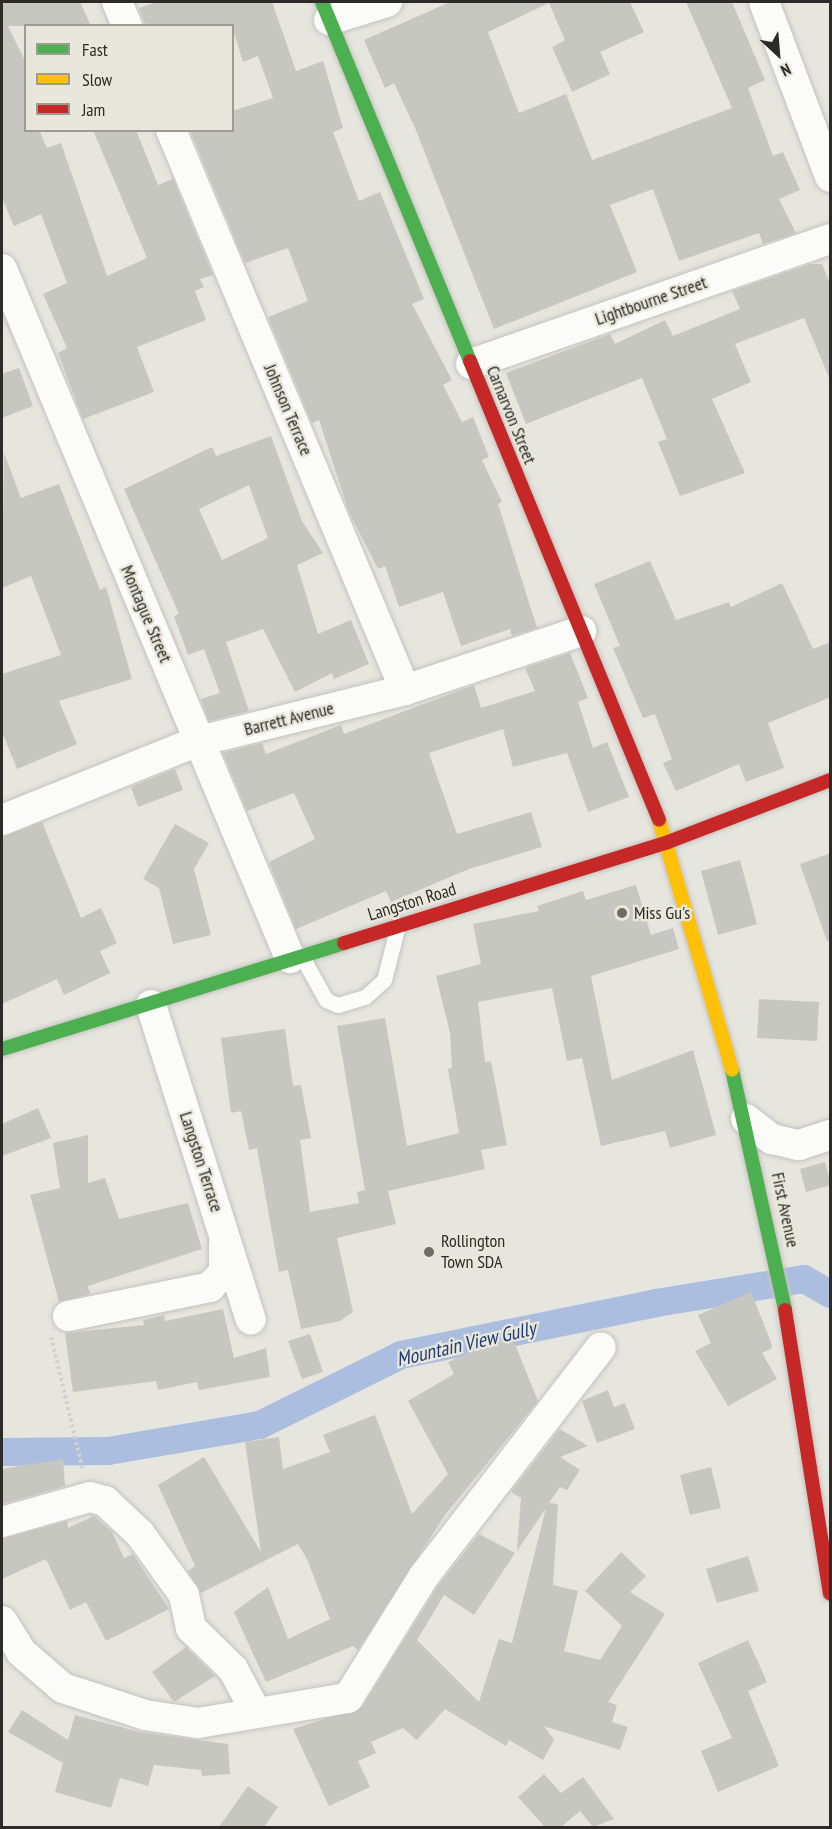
<!DOCTYPE html>
<style>
body{margin:0}
#map{position:relative;width:832px;height:1829px;overflow:hidden;background:#e6e5de;font-family:"PT Sans Narrow",sans-serif}
div>[style]{position:absolute}
.canal>*{height:28px;margin:-14px;padding:0 14px;transform-origin:14px;border-radius:14px;background:#acbedf}
.building>*{inset:0;background:#c7c7c1}
.path>*{height:4px;margin-top:-2px;transform-origin:0;background:repeating-linear-gradient(90deg,#d1d1cf 0 3px,transparent 0 6px)}
.roads{filter:drop-shadow(0 0 2px #c3c2bd) drop-shadow(0 0 2px #c3c2bd)}
.lane>*{height:15px;margin:-7.5px;padding:0 7.5px;transform-origin:7.5px;border-radius:7.5px;background:#fbfbfa}
.street>*{height:30px;margin:-15px;padding:0 15px;transform-origin:15px;border-radius:15px;background:#fbfbfa}
.fast>*{height:14px;margin:-7px;padding:0 7px;transform-origin:7px;border-radius:7px;background:#4caf50}
.slow>*{height:14px;margin:-7px;padding:0 7px;transform-origin:7px;border-radius:7px;background:#ffc107}
.jam>*{height:14px;margin:-7px;padding:0 7px;transform-origin:7px;border-radius:7px;background:#c62828}
.dots>*{width:16px;height:16px;translate:-50% -50%;box-sizing:border-box;border:3px solid #e9e7db;border-radius:50%}
span{translate:-50% -50%;white-space:nowrap;text-align:center;line-height:1.15;-webkit-text-stroke:4.5px #e9e7db;paint-order:stroke}
.street-label{font-size:18px;color:#2c2b27}
.poi-label{font-size:18px;color:#2c2b27}
.left{translate:0 -50%;text-align:left}
.water-label{font-size:20px;color:#1f3c77;font-style:italic}
.frame{position:absolute;inset:0;border:3px solid #2c2b27;pointer-events:none}
.legend{position:absolute;left:24px;top:24px;width:210px;height:108px;box-sizing:border-box;background:#e9e7db;border:2px solid #9d9c93;margin:0;padding:8px 10px;list-style:none;font-size:18px;color:#2c2b27}
.legend li{display:flex;align-items:center;gap:12px;height:30px}
.legend b{width:30px;border:2px solid #9d9c93}
.north{position:absolute;left:748px;top:24px;width:60px;height:60px;-webkit-text-stroke:4px #e9e7db;paint-order:stroke;rotate:154deg;font-size:16px;font-weight:700;line-height:24px;text-align:center;color:#2c2b27}
.north::after{content:'';display:block;margin:auto;width:21px;height:27px;background:#2c2b27;clip-path:polygon(50% 0,100% 100%,50% 72%,0 100%)}
</style>
<div id="map">
<div class="canal">
<i style="left:2px;top:1452px;width:106px;rotate:-0.5deg"></i>
<i style="left:108px;top:1451px;width:154px;rotate:-9.7deg"></i>
<i style="left:260px;top:1425px;width:157px;rotate:-26.4deg"></i>
<i style="left:401px;top:1355px;width:260px;rotate:-11.5deg"></i>
<i style="left:656px;top:1303px;width:150px;rotate:-9.2deg"></i>
<i style="left:804px;top:1279px;width:30px;rotate:30deg"></i>
</div>
<div class="building">
<i style="clip-path:polygon(2px 2px,80px 2px,91px 26px,8px 26px,26px 63px,26px 130px,39px 130px,47px 148px,61px 143px,107px 276px,147px 258px,93px 130px,136px 130px,158px 185px,173px 179px,213px 275px,200px 279px,204px 287px,195px 291px,206px 320px,137px 347px,154px 392px,83px 419px,58px 353px,67px 348px,43px 294px,67px 283px,41px 214px,14px 226px,2px 198px)"></i>
<i style="clip-path:polygon(156px 2px,272px 2px,296px 71px,323px 61px,343px 128px,333px 132px,359px 201px,380px 192px,424px 299px,412px 304px,452px 380px,443px 385px,462px 422px,473px 417px,489px 457px,482px 460px,502px 502px,498px 504px,537px 628px,512px 636px,510px 629px,461px 646px,443px 592px,399px 607px,385px 566px,378px 569px,349px 512px,319px 420px,312px 423px,268px 317px,308px 301px,288px 248px,245px 263px,190px 130px,232px 130px,232px 111px,273px 98px,258px 56px,243px 62px,232px 26px,146px 26px,139px 8px)"></i>
<i style="clip-path:polygon(450px 2px,630px 2px,644px 32px,600px 52px,610px 74px,572px 92px,552px 47px,565px 40px,549px 3px,488px 32px,519px 113px,566px 94px,592px 160px,732px 108px,686px 2px,732px 2px,765px 80px,748px 88px,773px 156px,783px 152px,800px 190px,779px 199px,796px 233px,763px 244px,759px 233px,679px 261px,653px 189px,610px 205px,637px 272px,494px 329px,415px 128px,394px 83px,385px 88px,364px 40px)"></i>
<i style="clip-path:polygon(811px 264px,822px 264px,831px 286px,831px 382px,804px 318px,735px 344px,751px 382px,712px 399px,745px 473px,680px 496px,658px 442px,667px 439px,642px 378px,526px 424px,506px 373px,610px 334px,615px 344px,665px 320px,673px 336px,740px 309px,732px 291px)"></i>
<i style="clip-path:polygon(19px 368px,33px 406px,2px 418px,2px 374px)"></i>
<i style="clip-path:polygon(evenodd,271px 436px,302px 521px,323px 553px,297px 565px,318px 634px,351px 620px,369px 664px,334px 679px,332px 673px,295px 692px,263px 629px,226px 642px,249px 711px,209px 721px,201px 699px,220px 693px,204px 649px,188px 655px,174px 616px,179px 614px,124px 489px,212px 447px,216px 456px,271px 436px,249px 485px,268px 538px,222px 560px,199px 509px,249px 485px)"></i>
<i style="clip-path:polygon(4px 453px,21px 498px,59px 484px,100px 590px,106px 587px,132px 679px,59px 701px,77px 744px,17px 769px,2px 732px,2px 674px,61px 655px,31px 576px,2px 588px)"></i>
<i style="clip-path:polygon(650px 561px,676px 620px,729px 602px,731px 607px,782px 583px,813px 649px,831px 642px,831px 697px,768px 723px,784px 768px,746px 782px,739px 764px,676px 791px,663px 763px,672px 759px,655px 714px,643px 718px,613px 648px,620px 646px,594px 584px)"></i>
<i style="clip-path:polygon(570px 653px,588px 698px,578px 702px,593px 748px,607px 742px,629px 797px,588px 812px,567px 753px,513px 767px,503px 729px,429px 753px,457px 834px,531px 812px,542px 847px,469px 869px,391px 902px,386px 891px,296px 929px,269px 862px,315px 839px,294px 793px,247px 811px,223px 753px,262px 743px,266px 754px,341px 725px,344px 734px,474px 685px,481px 708px,535px 691px,525px 668px)"></i>
<i style="clip-path:polygon(175px 769px,183px 790px,138px 807px,131px 787px)"></i>
<i style="clip-path:polygon(42px 822px,81px 918px,101px 908px,117px 943px,100px 951px,110px 973px,64px 995px,57px 979px,2px 1004px,2px 837px)"></i>
<i style="clip-path:polygon(175px 824px,209px 843px,194px 869px,211px 935px,173px 944px,159px 888px,143px 879px)"></i>
<i style="clip-path:polygon(831px 853px,831px 941px,827px 941px,800px 864px)"></i>
<i style="clip-path:polygon(740px 860px,757px 924px,718px 935px,701px 871px)"></i>
<i style="clip-path:polygon(636px 885px,651px 935px,673px 928px,679px 949px,591px 976px,612px 1080px,693px 1050px,716px 1135px,670px 1148px,665px 1131px,601px 1146px,582px 1058px,567px 1061px,552px 988px,478px 1002px,485px 1062px,491px 1061px,507px 1145px,481px 1150px,485px 1169px,388px 1191px,396px 1224px,337px 1238px,353px 1312px,340px 1321px,301px 1329px,288px 1270px,279px 1272px,257px 1148px,249px 1150px,241px 1111px,231px 1113px,221px 1038px,285px 1029px,293px 1086px,301px 1085px,311px 1138px,300px 1140px,310px 1212px,359px 1203px,357px 1192px,365px 1190px,337px 1026px,385px 1018px,407px 1146px,459px 1133px,448px 1069px,452px 1068px,450px 1033px,436px 976px,481px 964px,473px 924px,539px 911px,537px 906px,583px 891px,586px 900px)"></i>
<i style="clip-path:polygon(759px 999px,819px 1002px,817px 1041px,757px 1038px)"></i>
<i style="clip-path:polygon(38px 1108px,51px 1138px,2px 1156px,2px 1124px)"></i>
<i style="clip-path:polygon(88px 1135px,88px 1183px,105px 1178px,119px 1219px,188px 1203px,202px 1249px,88px 1286px,90px 1294px,59px 1302px,30px 1195px,60px 1188px,53px 1143px)"></i>
<i style="clip-path:polygon(825px 1162px,831px 1185px,806px 1192px,800px 1169px)"></i>
<i style="clip-path:polygon(751px 1292px,771px 1342px,772px 1348px,762px 1353px,777px 1379px,728px 1406px,695px 1351px,711px 1343px,698px 1315px)"></i>
<i style="clip-path:polygon(223px 1309px,234px 1358px,266px 1348px,270px 1377px,199px 1390px,197px 1382px,158px 1390px,156px 1381px,73px 1392px,65px 1333px,144px 1325px,143px 1320px,164px 1315px,165px 1321px)"></i>
<i style="clip-path:polygon(310px 1334px,323px 1372px,302px 1379px,288px 1341px)"></i>
<i style="clip-path:polygon(511px 1334px,538px 1401px,445px 1515px,358px 1650px,353px 1646px,266px 1682px,234px 1612px,268px 1587px,288px 1639px,330px 1619px,307px 1559px,298px 1544px,201px 1593px,188px 1571px,195px 1566px,158px 1485px,204px 1457px,261px 1552px,245px 1442px,279px 1437px,283px 1469px,330px 1452px,323px 1435px,375px 1415px,412px 1514px,448px 1474px,408px 1401px,454px 1374px,448px 1362px)"></i>
<i style="clip-path:polygon(608px 1390px,614px 1407px,625px 1403px,635px 1429px,597px 1443px,582px 1401px)"></i>
<i style="clip-path:polygon(560px 1429px,588px 1446px,560px 1457px,580px 1470px,567px 1490px,560px 1487px,549px 1503px,558px 1504px,553px 1585px,578px 1591px,564px 1651px,600px 1660px,622px 1626px,585px 1591px,621px 1552px,646px 1576px,630px 1592px,665px 1614px,608px 1702px,617px 1705px,612px 1722px,628px 1727px,620px 1750px,544px 1726px,554px 1740px,543px 1760px,509px 1740px,506px 1746px,445px 1709px,417px 1740px,403px 1728px,371px 1742px,376px 1753px,358px 1761px,370px 1787px,329px 1806px,293px 1729px,362px 1707px,438px 1586px,479px 1534px,515px 1553px,474px 1615px,444px 1595px,417px 1640px,479px 1702px,499px 1639px,512px 1643px,546px 1508px,517px 1551px,521px 1498px,511px 1492px)"></i>
<i style="clip-path:polygon(63px 1459px,65px 1486px,2px 1504px,2px 1469px)"></i>
<i style="clip-path:polygon(711px 1467px,721px 1508px,690px 1515px,680px 1475px)"></i>
<i style="clip-path:polygon(94px 1516px,112px 1532px,124px 1558px,133px 1554px,169px 1609px,106px 1641px,86px 1602px,70px 1610px,46px 1559px,2px 1579px,2px 1539px,67px 1521px,68px 1528px)"></i>
<i style="clip-path:polygon(748px 1556px,759px 1591px,717px 1603px,706px 1569px)"></i>
<i style="clip-path:polygon(748px 1640px,767px 1682px,748px 1691px,779px 1766px,718px 1792px,701px 1751px,732px 1738px,698px 1663px)"></i>
<i style="clip-path:polygon(186px 1647px,215px 1676px,174px 1702px,152px 1672px)"></i>
<i style="clip-path:polygon(22px 1710px,68px 1740px,75px 1715px,139px 1732px,228px 1744px,230px 1774px,202px 1776px,201px 1770px,154px 1765px,148px 1786px,120px 1778px,111px 1808px,55px 1792px,63px 1763px,8px 1732px)"></i>
<i style="clip-path:polygon(544px 1774px,561px 1793px,583px 1777px,614px 1819px,593px 1827px,580px 1811px,561px 1827px,545px 1827px,518px 1797px)"></i>
<i style="clip-path:polygon(248px 1786px,278px 1807px,264px 1827px,219px 1827px)"></i>
</div>
<div class="path">
<i style="left:51px;top:1337px;width:137px;rotate:76.5deg"></i>
</div>
<div class="roads">
<div class="lane">
<i style="left:301px;top:955px;width:51px;rotate:60.9deg"></i>
<i style="left:326px;top:1000px;width:13px;rotate:23deg"></i>
<i style="left:338px;top:1005px;width:28px;rotate:-17deg"></i>
<i style="left:365px;top:997px;width:25px;rotate:-42deg"></i>
<i style="left:384px;top:980px;width:57px;rotate:-75.7deg"></i>
</div>
<div class="street">
<i style="left:117px;top:2px;width:26px;rotate:67deg"></i>
<i style="left:764px;top:2px;width:187px;rotate:69.3deg"></i>
<i style="left:329px;top:20px;width:61px;rotate:-17.2deg"></i>
<i style="left:171px;top:130px;width:607px;rotate:67.32deg"></i>
<i style="left:2px;top:269px;width:747px;rotate:67.32deg"></i>
<i style="left:471px;top:364px;width:380px;rotate:-19.2deg"></i>
<i style="left:2px;top:820px;width:212px;rotate:-21.9deg"></i>
<i style="left:199px;top:741px;width:212px;rotate:-13.9deg"></i>
<i style="left:405px;top:690px;width:186px;rotate:-18.5deg"></i>
<i style="left:151px;top:1005px;width:330px;rotate:72.4deg"></i>
<i style="left:746px;top:1119px;width:33px;rotate:38deg"></i>
<i style="left:772px;top:1139px;width:28px;rotate:13deg"></i>
<i style="left:799px;top:1145px;width:33px;rotate:-18deg"></i>
<i style="left:68px;top:1316px;width:145px;rotate:-11.5deg"></i>
<i style="left:210px;top:1287px;width:21px;rotate:-47deg"></i>
<i style="left:224px;top:1272px;width:28px;rotate:-90deg"></i>
<i style="left:2px;top:1522px;width:91px;rotate:-15.9deg"></i>
<i style="left:90px;top:1497px;width:16px;rotate:15deg"></i>
<i style="left:105px;top:1501px;width:48px;rotate:43.3deg"></i>
<i style="left:140px;top:1534px;width:75px;rotate:54.2deg"></i>
<i style="left:184px;top:1595px;width:34px;rotate:78deg"></i>
<i style="left:191px;top:1628px;width:59px;rotate:44.3deg"></i>
<i style="left:233px;top:1669px;width:36px;rotate:62deg"></i>
<i style="left:250px;top:1701px;width:15px;rotate:113deg"></i>
<i style="left:2px;top:1621px;width:36px;rotate:58deg"></i>
<i style="left:21px;top:1652px;width:55px;rotate:40.6deg"></i>
<i style="left:63px;top:1688px;width:86px;rotate:18.2deg"></i>
<i style="left:145px;top:1715px;width:54px;rotate:8.6deg"></i>
<i style="left:198px;top:1723px;width:152px;rotate:-9.5deg"></i>
<i style="left:348px;top:1698px;width:144px;rotate:-58.1deg"></i>
<i style="left:424px;top:1576px;width:289px;rotate:-52.3deg"></i>
</div>
<div class="fast">
<i style="left:322px;top:2px;width:388px;rotate:67.6deg"></i>
<i style="left:2px;top:1049px;width:358px;rotate:-17.2deg"></i>
<i style="left:732px;top:1070px;width:246px;rotate:77.5deg"></i>
</div>
<div class="slow">
<i style="left:659px;top:820px;width:260px;rotate:73.7deg"></i>
</div>
<div class="jam">
<i style="left:470px;top:361px;width:496px;rotate:67.6deg"></i>
<i style="left:344px;top:943px;width:339px;rotate:-17.3deg"></i>
<i style="left:668px;top:842px;width:173px;rotate:-20.9deg"></i>
<i style="left:785px;top:1310px;width:287px;rotate:81deg"></i>
</div>
</div>
<div class="dots">
<i style="left:622px;top:913px;background:#6d6c67"></i>
<i style="left:429px;top:1252px;background:#6d6c67"></i>
</div>
<div class="street-label">
<span style="left:651px;top:301px;rotate:-19deg">Lightbourne Street</span>
<span style="left:288px;top:410px;rotate:67deg">Johnson Terrace</span>
<span style="left:511px;top:415px;rotate:68deg">Carnarvon Street</span>
<span style="left:146px;top:614px;rotate:67deg">Montague Street</span>
<span style="left:289px;top:719px;rotate:-14deg">Barrett Avenue</span>
<span style="left:412px;top:902px;rotate:-17deg">Langston Road</span>
<span style="left:201px;top:1162px;rotate:72deg">Langston Terrace</span>
<span style="left:785px;top:1210px;rotate:78deg">First Avenue</span>
</div>
<div class="poi-label">
<span class="left" style="left:634px;top:913px">Miss Gu's</span>
<span class="left" style="left:441px;top:1252px">Rollington<br>Town SDA</span>
</div>
<div class="water-label">
<span style="left:466px;top:1344px;rotate:-13deg">Mountain View Gully</span>
</div>
<div class="frame"></div>
<ul class="legend">
<li><b style="height:8px;background:#4caf50"></b>Fast</li>
<li><b style="height:8px;background:#ffc107"></b>Slow</li>
<li><b style="height:8px;background:#c62828"></b>Jam</li>
</ul>
<div class="north">N</div>
</div>
